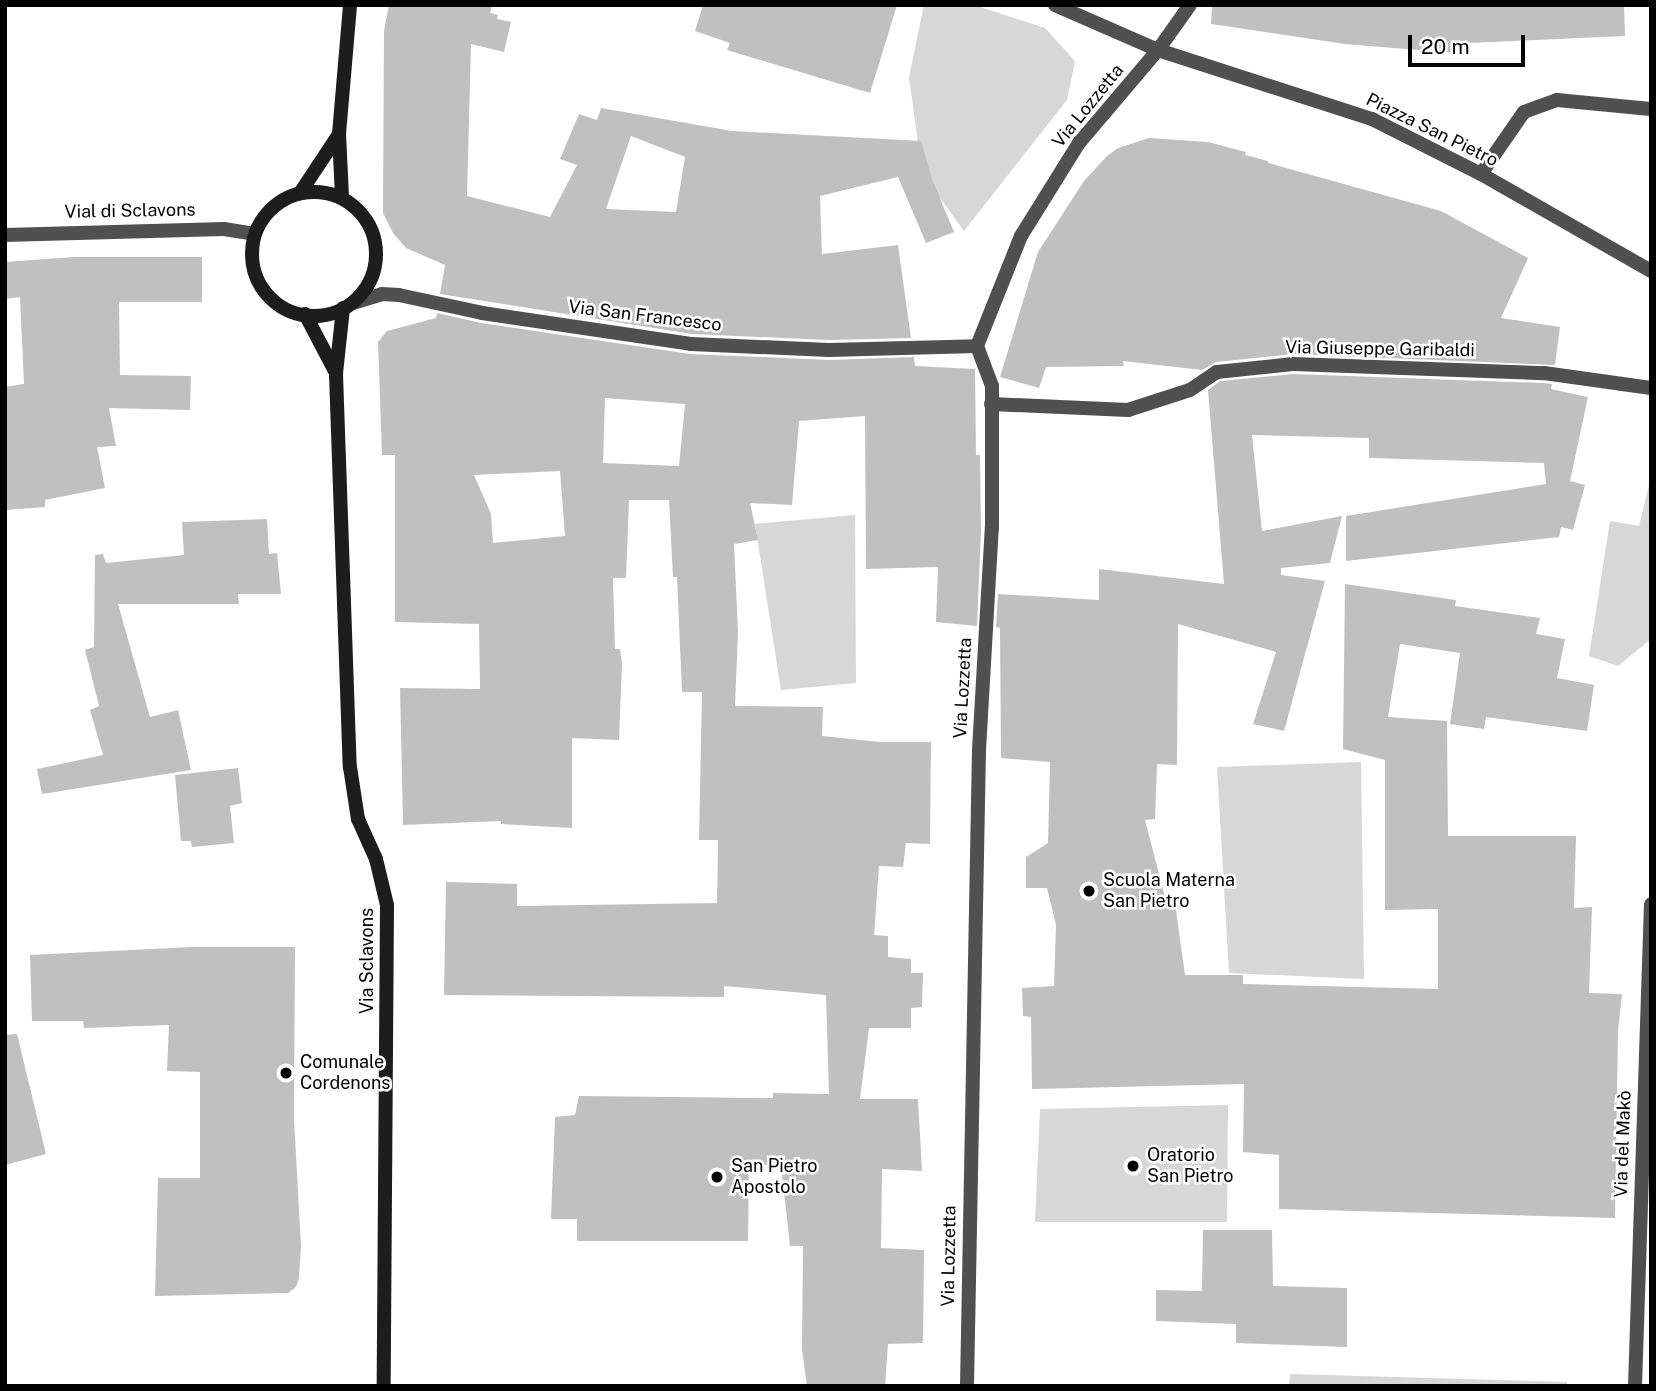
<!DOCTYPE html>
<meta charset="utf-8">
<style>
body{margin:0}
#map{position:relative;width:1656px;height:1391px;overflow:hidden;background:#fff;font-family:"Public Sans",sans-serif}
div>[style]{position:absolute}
.green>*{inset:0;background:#d7d7d7}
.building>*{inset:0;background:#c0c0c0}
.street>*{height:14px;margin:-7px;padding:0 7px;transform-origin:7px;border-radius:7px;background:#505050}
.secondary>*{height:14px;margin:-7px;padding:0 7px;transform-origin:7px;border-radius:7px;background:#1d1d1d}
.secondary>.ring{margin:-7px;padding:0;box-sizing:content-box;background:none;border:14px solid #1d1d1d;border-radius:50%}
.dots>*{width:19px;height:19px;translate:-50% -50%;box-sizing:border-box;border:4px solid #fff;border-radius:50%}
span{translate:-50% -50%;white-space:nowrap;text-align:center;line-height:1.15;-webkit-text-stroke:5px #fff;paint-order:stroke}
.street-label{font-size:18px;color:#000}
.poi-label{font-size:18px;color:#000}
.left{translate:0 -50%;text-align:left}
.frame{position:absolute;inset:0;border:7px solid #000;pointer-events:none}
.scale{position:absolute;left:1408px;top:35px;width:117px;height:32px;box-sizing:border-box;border:4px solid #000;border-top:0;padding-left:9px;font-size:21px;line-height:24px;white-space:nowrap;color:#000;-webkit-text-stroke:5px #fff;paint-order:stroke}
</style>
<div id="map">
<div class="green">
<i style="clip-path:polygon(924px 5px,974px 5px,1045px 28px,1075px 61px,1067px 100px,964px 231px,922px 173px,909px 77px)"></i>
<i style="clip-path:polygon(1651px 477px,1651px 639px,1618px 666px,1589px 656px,1610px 521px,1639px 526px)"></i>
<i style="clip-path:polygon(855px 515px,856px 683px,781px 690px,755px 524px)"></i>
<i style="clip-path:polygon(1361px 762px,1364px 979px,1229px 973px,1217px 767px)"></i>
<i style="clip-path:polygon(1228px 1105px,1227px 1222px,1035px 1222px,1040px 1109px)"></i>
<i style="clip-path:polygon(1290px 1374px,1567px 1382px,1567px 1386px,1289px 1386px)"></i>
</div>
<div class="building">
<i style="clip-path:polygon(evenodd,389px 5px,492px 5px,490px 13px,498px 15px,497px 19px,511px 22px,504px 52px,471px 44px,467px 196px,550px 217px,577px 165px,560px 159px,579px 114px,597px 120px,601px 108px,732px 131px,921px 141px,932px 179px,954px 232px,926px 243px,898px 177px,820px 196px,822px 254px,898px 245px,911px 338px,829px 340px,692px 334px,440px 294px,445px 265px,406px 248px,393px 233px,383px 213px,384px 31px,389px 5px,631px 136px,685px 157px,676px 212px,606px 209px,631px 136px)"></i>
<i style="clip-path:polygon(703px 5px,897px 5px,870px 93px,727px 50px,730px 43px,695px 31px)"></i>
<i style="clip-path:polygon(1212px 5px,1624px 5px,1625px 36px,1468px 43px,1467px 54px,1345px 44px,1211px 24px)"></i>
<i style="clip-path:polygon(1149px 138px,1208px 142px,1246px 152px,1245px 155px,1268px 161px,1268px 163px,1441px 211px,1528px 258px,1501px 318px,1560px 327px,1555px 365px,1293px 354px,1216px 362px,1202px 370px,1123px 361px,1124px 366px,1046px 367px,1039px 388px,1000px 377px,1038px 252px,1084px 181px,1107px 156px,1118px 148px)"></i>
<i style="clip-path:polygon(74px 257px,202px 257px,202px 302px,119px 302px,120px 375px,191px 376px,190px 410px,109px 408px,116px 446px,97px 447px,105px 488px,45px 500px,45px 507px,5px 510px,5px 387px,24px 384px,20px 297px,6px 299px,5px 262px)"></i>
<i style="clip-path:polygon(evenodd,437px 313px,481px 323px,690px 354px,829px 360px,914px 357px,915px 366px,975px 369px,976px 455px,980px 455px,981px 531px,977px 626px,936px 622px,938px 567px,866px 569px,865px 416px,799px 421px,792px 505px,750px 503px,758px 540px,734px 544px,738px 632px,735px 706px,823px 707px,822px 736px,880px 742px,931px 742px,930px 844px,906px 843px,903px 867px,879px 866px,874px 935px,888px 936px,888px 957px,911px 959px,911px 973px,923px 973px,922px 1007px,911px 1008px,911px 1028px,869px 1028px,860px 1099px,918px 1099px,922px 1171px,882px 1169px,881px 1248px,924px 1250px,923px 1343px,888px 1344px,885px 1386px,807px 1386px,802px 1350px,803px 1246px,790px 1246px,781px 1164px,749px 1166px,748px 1241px,577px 1241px,577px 1219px,551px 1219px,555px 1117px,575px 1115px,579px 1096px,773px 1098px,773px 1093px,829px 1094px,826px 995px,724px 986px,724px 997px,444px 995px,446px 882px,517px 884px,517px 906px,717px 903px,718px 840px,699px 840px,702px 692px,682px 692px,677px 577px,673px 577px,669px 500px,629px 500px,626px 578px,613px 578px,615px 649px,620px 649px,622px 664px,619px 740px,572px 738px,572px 828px,501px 824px,501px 821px,403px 825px,400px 688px,480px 689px,479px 624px,395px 622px,395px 455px,382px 455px,378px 342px,387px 331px,436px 318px,437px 313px,605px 398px,685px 404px,679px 466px,603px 463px,605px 398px,437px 313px,560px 471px,565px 536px,493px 543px,491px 514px,474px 475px,560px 471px)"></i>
<i style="clip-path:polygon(1293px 374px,1543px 383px,1552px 384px,1551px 389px,1588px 397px,1570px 481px,1585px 485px,1573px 530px,1561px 527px,1559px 537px,1346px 561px,1346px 516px,1546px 484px,1544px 463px,1369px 458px,1369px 438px,1252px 435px,1262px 531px,1342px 516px,1330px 563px,1281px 568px,1281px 575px,1325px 581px,1284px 731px,1253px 724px,1276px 652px,1178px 624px,1177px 765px,1157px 764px,1155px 819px,1145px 820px,1165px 897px,1174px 896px,1185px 975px,1243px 975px,1243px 984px,1438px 989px,1438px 909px,1385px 910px,1385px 760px,1343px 749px,1345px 584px,1456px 600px,1455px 606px,1540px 618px,1536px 634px,1565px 639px,1557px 678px,1594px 685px,1587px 731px,1486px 717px,1484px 729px,1450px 724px,1460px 653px,1400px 644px,1388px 717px,1447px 721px,1448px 836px,1576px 836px,1574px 908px,1592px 907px,1589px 993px,1622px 994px,1618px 1031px,1615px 1218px,1279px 1209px,1279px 1155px,1243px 1152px,1244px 1084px,1032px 1089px,1031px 1017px,1023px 1016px,1022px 988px,1054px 986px,1056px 925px,1047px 888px,1026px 888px,1026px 857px,1048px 843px,1050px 762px,1001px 758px,1000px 628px,996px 627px,998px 594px,1099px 600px,1099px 569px,1224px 584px,1208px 390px,1220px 381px)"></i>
<i style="clip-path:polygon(267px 519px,269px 554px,277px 553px,281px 594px,238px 594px,239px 604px,118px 604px,150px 717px,178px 710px,191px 770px,42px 794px,37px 769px,103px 755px,90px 710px,99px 706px,85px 650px,94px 647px,95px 555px,103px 554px,106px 563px,184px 555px,182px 522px)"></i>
<i style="clip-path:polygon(238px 768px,242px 803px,230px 806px,234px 843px,192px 847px,191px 841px,181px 841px,175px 775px)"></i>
<i style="clip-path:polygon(192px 947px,295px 947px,294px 1119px,301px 1246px,299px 1278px,296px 1287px,288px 1293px,155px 1296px,158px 1178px,200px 1178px,200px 1072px,167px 1071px,169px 1025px,84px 1028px,83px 1021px,32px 1021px,30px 955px)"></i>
<i style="clip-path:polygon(17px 1034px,46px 1154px,5px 1165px,5px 1035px)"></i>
<i style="clip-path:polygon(1203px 1230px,1272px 1230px,1273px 1286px,1347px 1288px,1347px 1347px,1236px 1343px,1236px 1324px,1156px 1321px,1156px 1290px,1202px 1291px)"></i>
</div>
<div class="street">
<i style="left:1055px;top:5px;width:112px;rotate:23.6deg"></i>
<i style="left:1158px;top:50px;width:225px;rotate:17.9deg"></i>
<i style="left:1372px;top:119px;width:122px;rotate:26.8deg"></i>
<i style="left:1481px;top:174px;width:196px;rotate:29.7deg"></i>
<i style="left:1481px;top:174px;width:75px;rotate:-55.3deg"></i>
<i style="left:1524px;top:112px;width:35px;rotate:-20deg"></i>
<i style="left:1557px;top:100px;width:94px;rotate:5.5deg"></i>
<i style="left:5px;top:235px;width:219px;rotate:-1.6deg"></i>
<i style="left:224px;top:229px;width:31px;rotate:9deg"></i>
<i style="left:353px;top:303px;width:30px;rotate:-17deg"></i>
<i style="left:382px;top:294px;width:17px;rotate:3deg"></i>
<i style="left:399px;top:295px;width:85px;rotate:12.2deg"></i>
<i style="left:482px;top:313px;width:211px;rotate:8.4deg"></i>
<i style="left:691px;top:344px;width:138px;rotate:2.5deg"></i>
<i style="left:829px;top:350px;width:148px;rotate:-1.5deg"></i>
<i style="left:991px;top:404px;width:137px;rotate:2.5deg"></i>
<i style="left:1128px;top:410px;width:65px;rotate:-17.9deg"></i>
<i style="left:1190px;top:390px;width:32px;rotate:-34deg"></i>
<i style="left:1217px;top:372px;width:76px;rotate:-6deg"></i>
<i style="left:1293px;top:364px;width:251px;rotate:2.1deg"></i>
<i style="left:1544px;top:373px;width:108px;rotate:8deg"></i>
<i style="left:967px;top:1386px;width:636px;rotate:-88.92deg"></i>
<i style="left:979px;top:750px;width:223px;rotate:-86.7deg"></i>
<i style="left:992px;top:527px;width:141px;rotate:-90deg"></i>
<i style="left:992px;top:386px;width:43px;rotate:-110.6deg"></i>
<i style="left:977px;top:346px;width:118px;rotate:-68.2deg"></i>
<i style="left:1021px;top:236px;width:110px;rotate:-58.1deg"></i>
<i style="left:1079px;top:143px;width:122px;rotate:-49.7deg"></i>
<i style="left:1158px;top:50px;width:55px;rotate:-54.6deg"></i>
<i style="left:1635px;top:1386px;width:482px;rotate:-88.1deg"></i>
</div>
<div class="secondary">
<i class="ring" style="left:252px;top:192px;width:110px;height:110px"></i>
<i style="left:300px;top:193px;width:71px;rotate:-56.5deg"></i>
<i style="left:342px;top:197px;width:63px;rotate:-92.7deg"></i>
<i style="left:339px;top:134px;width:129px;rotate:-85.1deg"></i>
<i style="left:343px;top:308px;width:66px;rotate:96.1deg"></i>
<i style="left:336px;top:374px;width:393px;rotate:88deg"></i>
<i style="left:350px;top:767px;width:53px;rotate:81.3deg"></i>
<i style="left:358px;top:819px;width:44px;rotate:65.8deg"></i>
<i style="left:376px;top:859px;width:47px;rotate:76.6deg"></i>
<i style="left:387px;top:905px;width:481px;rotate:90.4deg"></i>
<i style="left:305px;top:314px;width:67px;rotate:62.3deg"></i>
</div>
<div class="dots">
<i style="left:1089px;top:891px;background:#000"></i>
<i style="left:286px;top:1073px;background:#000"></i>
<i style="left:1133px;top:1166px;background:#000"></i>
<i style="left:717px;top:1177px;background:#000"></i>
</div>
<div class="street-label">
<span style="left:1088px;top:106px;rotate:-51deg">Via Lozzetta</span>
<span style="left:1432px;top:130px;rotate:26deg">Piazza San Pietro</span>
<span style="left:130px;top:211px;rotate:-1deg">Vial di Sclavons</span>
<span style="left:645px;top:316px;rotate:7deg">Via San Francesco</span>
<span style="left:1380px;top:349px;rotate:1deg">Via Giuseppe Garibaldi</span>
<span style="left:963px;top:688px;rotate:-87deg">Via Lozzetta</span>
<span style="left:367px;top:961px;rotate:-90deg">Via Sclavons</span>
<span style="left:1623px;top:1144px;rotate:-88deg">Via del Makò</span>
<span style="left:949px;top:1256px;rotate:-89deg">Via Lozzetta</span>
</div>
<div class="poi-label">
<span class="left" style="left:1103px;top:891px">Scuola Materna<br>San Pietro</span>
<span class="left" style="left:300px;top:1073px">Comunale<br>Cordenons</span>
<span class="left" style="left:1147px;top:1166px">Oratorio<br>San Pietro</span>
<span class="left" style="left:731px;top:1177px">San Pietro<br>Apostolo</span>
</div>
<div class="frame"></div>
<div class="scale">20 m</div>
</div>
